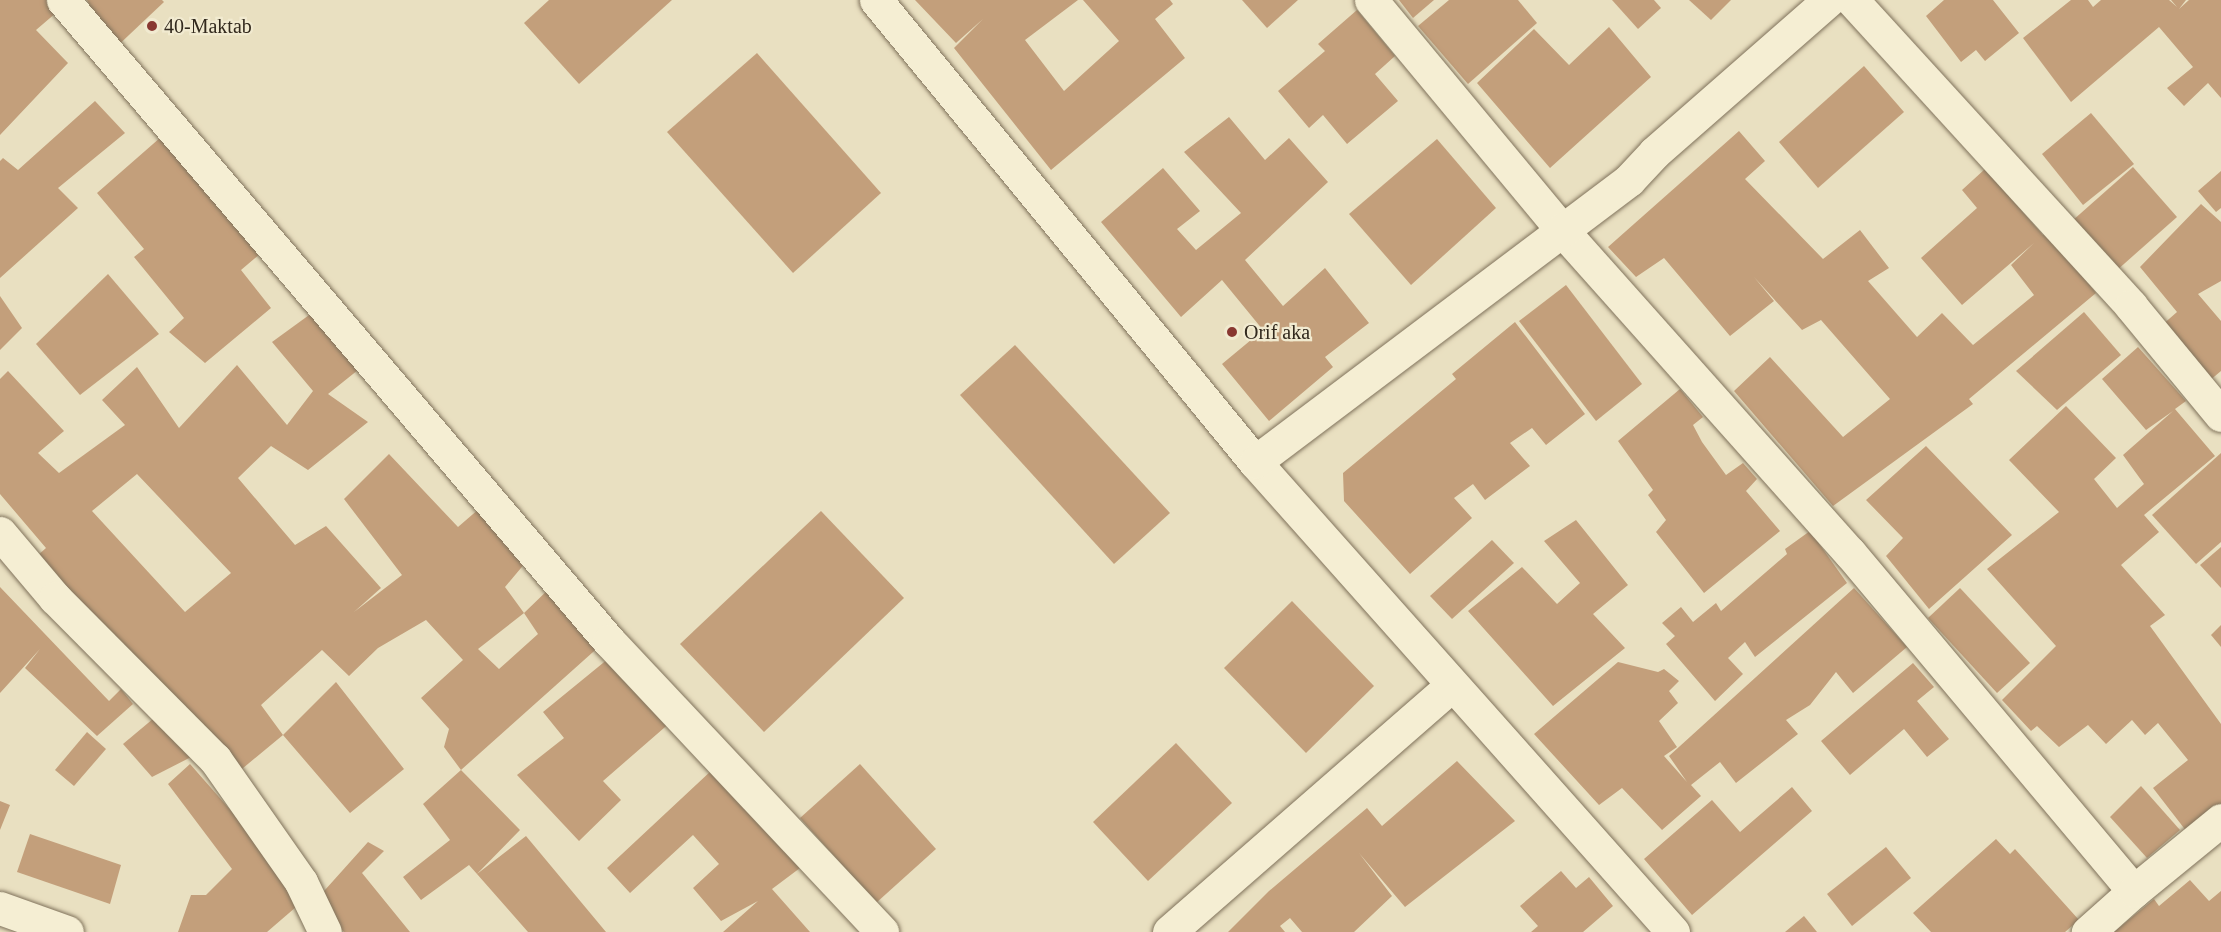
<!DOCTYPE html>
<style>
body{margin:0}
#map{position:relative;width:2221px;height:932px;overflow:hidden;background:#e9e0c1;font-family:"Times New Roman",serif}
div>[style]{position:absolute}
.building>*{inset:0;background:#c39f7b}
.roads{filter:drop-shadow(0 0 2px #80725b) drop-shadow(0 0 2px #80725b)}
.street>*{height:33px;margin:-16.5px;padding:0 16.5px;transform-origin:16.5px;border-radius:16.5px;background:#f5eed3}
.dots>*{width:16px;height:16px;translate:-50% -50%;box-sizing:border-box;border:3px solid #f1ead0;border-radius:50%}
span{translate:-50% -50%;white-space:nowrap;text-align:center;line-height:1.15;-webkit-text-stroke:4.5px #f1ead0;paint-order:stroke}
.poi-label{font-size:20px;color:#32291d}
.left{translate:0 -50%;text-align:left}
</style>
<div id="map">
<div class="building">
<i style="clip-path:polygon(0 0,46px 0,57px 12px,36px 30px,68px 63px,0 135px)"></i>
<i style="clip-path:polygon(87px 0,162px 0,164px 2px,112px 51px)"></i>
<i style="clip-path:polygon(549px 0,672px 0,579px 84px,524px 23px)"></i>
<i style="clip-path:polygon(915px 0,1078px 0,1025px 40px,1064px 91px,1119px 41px,1083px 0,1170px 0,1173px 4px,1155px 19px,1185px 58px,1051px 170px,954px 48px,983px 19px,956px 43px)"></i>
<i style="clip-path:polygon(1242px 0,1298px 0,1267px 28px)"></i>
<i style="clip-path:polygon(1399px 0,1434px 0,1413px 18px)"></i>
<i style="clip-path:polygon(1449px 0,1518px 0,1537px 23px,1468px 84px,1418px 26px)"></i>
<i style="clip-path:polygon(1612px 0,1654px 0,1661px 8px,1638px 29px)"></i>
<i style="clip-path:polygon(1689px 0,1731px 0,1711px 20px)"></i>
<i style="clip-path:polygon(1944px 0,1993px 0,2019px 33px,1985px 61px,1976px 50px,1961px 62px,1926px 16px)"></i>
<i style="clip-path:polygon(2071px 0,2088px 0,2093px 7px,2101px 0,2169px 0,2177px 7px,2171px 0,2186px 0,2179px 9px,2189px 0,2221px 0,2221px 98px,2208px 83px,2184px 106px,2167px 88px,2193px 67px,2159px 27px,2071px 102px,2023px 38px)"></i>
<i style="clip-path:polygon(1357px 10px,1395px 56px,1375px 74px,1398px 101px,1347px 144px,1323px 115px,1309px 128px,1278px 91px,1325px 51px,1318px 44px)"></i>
<i style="clip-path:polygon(1609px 27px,1651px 77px,1550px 168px,1477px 83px,1534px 29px,1569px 65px)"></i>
<i style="clip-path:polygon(757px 53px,881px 193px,793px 273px,667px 132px)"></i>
<i style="clip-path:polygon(1864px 66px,1904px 112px,1818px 188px,1779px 142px)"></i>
<i style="clip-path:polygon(95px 101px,125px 133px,58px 188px,78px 208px,0 278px,0 161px,3px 158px,18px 170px)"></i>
<i style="clip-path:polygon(2091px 113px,2134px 164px,2083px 205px,2042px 154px)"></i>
<i style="clip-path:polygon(1229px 117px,1265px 160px,1289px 138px,1328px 182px,1245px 260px,1283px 306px,1325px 268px,1369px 323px,1325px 357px,1333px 367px,1269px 421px,1222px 364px,1263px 330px,1222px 280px,1181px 317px,1101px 222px,1163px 168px,1200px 211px,1177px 229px,1196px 250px,1241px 213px,1184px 152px)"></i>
<i style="clip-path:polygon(1739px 131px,1765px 161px,1745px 179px,1823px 259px,1860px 230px,1889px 268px,1868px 281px,1917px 337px,1942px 313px,1973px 345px,2034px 295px,2011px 265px,2034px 243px,1962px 305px,1921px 258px,1977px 208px,1962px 190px,1985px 169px,2043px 235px,2047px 232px,2096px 293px,1969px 399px,1973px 404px,1833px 506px,1734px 391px,1770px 357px,1843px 437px,1890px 399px,1821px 320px,1802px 330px,1754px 277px,1774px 301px,1730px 336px,1664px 258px,1636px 277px,1608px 247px)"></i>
<i style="clip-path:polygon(161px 137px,260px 254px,241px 270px,271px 308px,205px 363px,169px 332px,184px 318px,134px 257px,144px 249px,97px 193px)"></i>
<i style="clip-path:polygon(1437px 139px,1496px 208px,1411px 285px,1349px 214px)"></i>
<i style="clip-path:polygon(2133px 167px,2177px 217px,2116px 271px,2072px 221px)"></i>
<i style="clip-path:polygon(2221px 171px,2221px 208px,2216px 212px,2198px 191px)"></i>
<i style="clip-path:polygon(2201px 204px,2221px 222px,2221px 281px,2198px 294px,2221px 321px,2221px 371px,2209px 381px,2161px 326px,2177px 312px,2140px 267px)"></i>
<i style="clip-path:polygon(108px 274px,159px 334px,80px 395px,36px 344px)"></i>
<i style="clip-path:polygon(1566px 285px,1642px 384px,1596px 421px,1519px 321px)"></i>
<i style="clip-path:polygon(0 296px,22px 328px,0 350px)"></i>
<i style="clip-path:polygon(evenodd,316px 310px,363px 366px,328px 394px,368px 422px,308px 470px,271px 446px,238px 478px,295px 545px,326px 526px,381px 588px,354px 612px,402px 575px,344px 499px,389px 454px,458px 527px,487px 502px,531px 556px,505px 587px,524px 613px,553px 585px,602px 644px,461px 770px,444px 747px,449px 729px,421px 698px,463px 660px,426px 620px,378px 648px,349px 676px,322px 650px,261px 705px,283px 735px,336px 682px,404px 769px,350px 813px,283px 735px,237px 773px,37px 556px,46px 548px,0 494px,0 379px,8px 371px,64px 431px,38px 453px,59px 473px,125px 425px,102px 400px,137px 367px,179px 428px,237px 365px,287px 425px,313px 391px,272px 342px,316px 310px,137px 474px,231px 573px,185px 612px,92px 511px,137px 474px,316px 310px,524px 613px,538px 634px,499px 669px,478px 649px,524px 613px)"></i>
<i style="clip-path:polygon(2084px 312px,2121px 355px,2057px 410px,2016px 371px)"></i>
<i style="clip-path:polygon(1515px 322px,1585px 414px,1546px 445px,1532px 428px,1510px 443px,1530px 466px,1485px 500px,1473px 484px,1454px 498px,1472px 518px,1410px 574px,1344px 501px,1343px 473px,1456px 379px,1452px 374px)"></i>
<i style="clip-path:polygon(1015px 345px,1170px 513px,1114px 564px,960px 395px)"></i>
<i style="clip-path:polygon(2138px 347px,2186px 401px,2175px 409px,2215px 456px,2144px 515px,2159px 532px,2121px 565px,2165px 615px,2150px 626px,2221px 724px,2221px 804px,2187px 832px,2153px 788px,2188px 760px,2158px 723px,2145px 735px,2132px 720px,2106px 744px,2088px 725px,2059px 747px,2037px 726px,2031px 731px,2002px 700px,2056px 646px,1987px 569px,2059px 512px,2009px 460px,2066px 406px,2116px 458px,2094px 479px,2117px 508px,2144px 484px,2123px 455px,2173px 411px,2146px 430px,2102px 379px)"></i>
<i style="clip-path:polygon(1680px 389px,1703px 417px,1693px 425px,1702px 442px,1726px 475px,1743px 463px,1757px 479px,1746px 491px,1780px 531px,1704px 593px,1656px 532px,1666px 520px,1648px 495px,1653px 490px,1618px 441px)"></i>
<i style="clip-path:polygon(1926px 446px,2012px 535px,1929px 609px,1886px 556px,1903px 538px,1866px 500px)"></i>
<i style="clip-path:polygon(2221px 453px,2221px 542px,2196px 564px,2152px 515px)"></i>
<i style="clip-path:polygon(821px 511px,904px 598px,764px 732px,680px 644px)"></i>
<i style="clip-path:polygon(1576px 520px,1628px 585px,1593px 614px,1625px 648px,1553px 706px,1468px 611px,1522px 567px,1557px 604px,1580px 583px,1544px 541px)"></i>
<i style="clip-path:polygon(1810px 531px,1847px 583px,1755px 657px,1745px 642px,1728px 658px,1743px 674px,1715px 701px,1666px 644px,1675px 636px,1662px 623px,1681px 607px,1693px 622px,1716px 603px,1721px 611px,1787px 554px,1785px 549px)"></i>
<i style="clip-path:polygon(1492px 540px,1514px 563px,1452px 619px,1430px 596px)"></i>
<i style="clip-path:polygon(2221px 547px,2221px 588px,2200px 565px)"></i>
<i style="clip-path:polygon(0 587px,109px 701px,121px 689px,133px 704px,97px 736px,25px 668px,40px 649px,0 693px)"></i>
<i style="clip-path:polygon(1854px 588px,1907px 647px,1853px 693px,1836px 672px,1810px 705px,1786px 720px,1798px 734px,1736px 783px,1720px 762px,1691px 785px,1701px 796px,1662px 830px,1622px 788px,1599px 805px,1534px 734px,1618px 662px,1658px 672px,1664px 669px,1679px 681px,1669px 691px,1678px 703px,1659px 721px,1677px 747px,1664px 756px,1687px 782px,1669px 756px)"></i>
<i style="clip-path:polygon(1960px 588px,2030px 663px,1997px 693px,1928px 618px)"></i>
<i style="clip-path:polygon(1292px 601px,1374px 686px,1306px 753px,1224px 668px)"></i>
<i style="clip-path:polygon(2221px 625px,2221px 647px,2211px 635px)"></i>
<i style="clip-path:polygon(614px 654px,672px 721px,603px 781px,621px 800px,579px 841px,517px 775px,564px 738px,543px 712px)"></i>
<i style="clip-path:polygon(1913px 663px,1934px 687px,1917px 701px,1949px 739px,1927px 757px,1904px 729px,1850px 775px,1821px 741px)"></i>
<i style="clip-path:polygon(160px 713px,197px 754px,152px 777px,123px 744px)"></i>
<i style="clip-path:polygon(87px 732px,106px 749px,74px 786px,55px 770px)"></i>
<i style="clip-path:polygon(1176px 743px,1232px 803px,1148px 881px,1093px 822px)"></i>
<i style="clip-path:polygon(1457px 761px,1515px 821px,1405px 907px,1359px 853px,1392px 896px,1354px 932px,1302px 932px,1290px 918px,1280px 926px,1285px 932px,1228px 932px,1269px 891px,1367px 808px,1382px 826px)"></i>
<i style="clip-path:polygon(190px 764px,284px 871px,296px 907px,267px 932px,178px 932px,191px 895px,206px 895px,232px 869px,168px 784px)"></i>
<i style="clip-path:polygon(860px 764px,936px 849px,876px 903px,800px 818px)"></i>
<i style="clip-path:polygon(461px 770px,520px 830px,477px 874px,526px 836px,606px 932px,528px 932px,477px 874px,469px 865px,421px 900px,403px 877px,450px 840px,423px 804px)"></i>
<i style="clip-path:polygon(712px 770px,800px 868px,772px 889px,810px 932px,723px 932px,758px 901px,721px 921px,693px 888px,719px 864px,693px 835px,630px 893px,607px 868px)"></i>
<i style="clip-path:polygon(2141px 786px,2180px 830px,2147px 858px,2110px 817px)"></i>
<i style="clip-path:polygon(1792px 787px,1812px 811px,1692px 915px,1644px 859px,1712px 800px,1740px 832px)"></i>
<i style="clip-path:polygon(0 801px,10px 805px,0 830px)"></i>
<i style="clip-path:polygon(30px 834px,121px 865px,110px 904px,17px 872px)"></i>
<i style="clip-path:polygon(1996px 839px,2010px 854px,2015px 849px,2079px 920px,2065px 932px,1931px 932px,1913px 913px)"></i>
<i style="clip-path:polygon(368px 842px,384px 851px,362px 873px,410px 932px,344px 932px,316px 900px)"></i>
<i style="clip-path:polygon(1886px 847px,1911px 878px,1852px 926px,1827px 894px)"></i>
<i style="clip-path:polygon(1561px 871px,1576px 888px,1589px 877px,1613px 906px,1583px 932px,1531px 932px,1538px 926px,1520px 906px)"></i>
<i style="clip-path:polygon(2190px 880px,2209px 901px,2221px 891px,2221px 932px,2114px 932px,2154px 899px,2159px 906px)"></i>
<i style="clip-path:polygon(1804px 916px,1817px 932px,1785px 932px)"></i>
</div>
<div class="roads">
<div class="street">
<i style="left:63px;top:0;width:842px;rotate:49.58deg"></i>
<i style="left:609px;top:641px;width:399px;rotate:46.8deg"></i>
<i style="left:876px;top:0;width:598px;rotate:50.64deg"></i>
<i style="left:1371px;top:0;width:299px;rotate:50.3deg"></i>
<i style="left:1562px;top:230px;width:433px;rotate:48.3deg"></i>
<i style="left:1850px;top:553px;width:441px;rotate:50deg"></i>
<i style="left:2134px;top:891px;width:62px;rotate:138.3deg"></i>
<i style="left:1852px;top:0;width:414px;rotate:47.6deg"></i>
<i style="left:2131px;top:306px;width:141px;rotate:50.5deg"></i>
<i style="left:0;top:533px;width:85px;rotate:49.8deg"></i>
<i style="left:55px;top:598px;width:227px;rotate:45.2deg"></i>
<i style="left:215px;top:759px;width:150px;rotate:55deg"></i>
<i style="left:301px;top:882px;width:55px;rotate:64.4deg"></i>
<i style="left:2134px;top:891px;width:112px;rotate:-39.2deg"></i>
<i style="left:0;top:908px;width:71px;rotate:19.7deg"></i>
<i style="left:1169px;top:932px;width:374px;rotate:-41.1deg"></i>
<i style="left:1673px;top:932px;width:629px;rotate:-131.65deg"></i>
<i style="left:1255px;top:462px;width:468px;rotate:-37deg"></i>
<i style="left:1629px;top:180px;width:37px;rotate:-47deg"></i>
<i style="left:1654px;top:153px;width:232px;rotate:-41.2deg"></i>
</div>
</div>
<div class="dots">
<i style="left:152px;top:26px;background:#893831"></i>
<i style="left:1232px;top:332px;background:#893831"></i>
</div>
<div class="poi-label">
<span class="left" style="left:164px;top:26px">40-Maktab</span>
<span class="left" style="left:1244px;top:332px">Orif aka</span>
</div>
</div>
